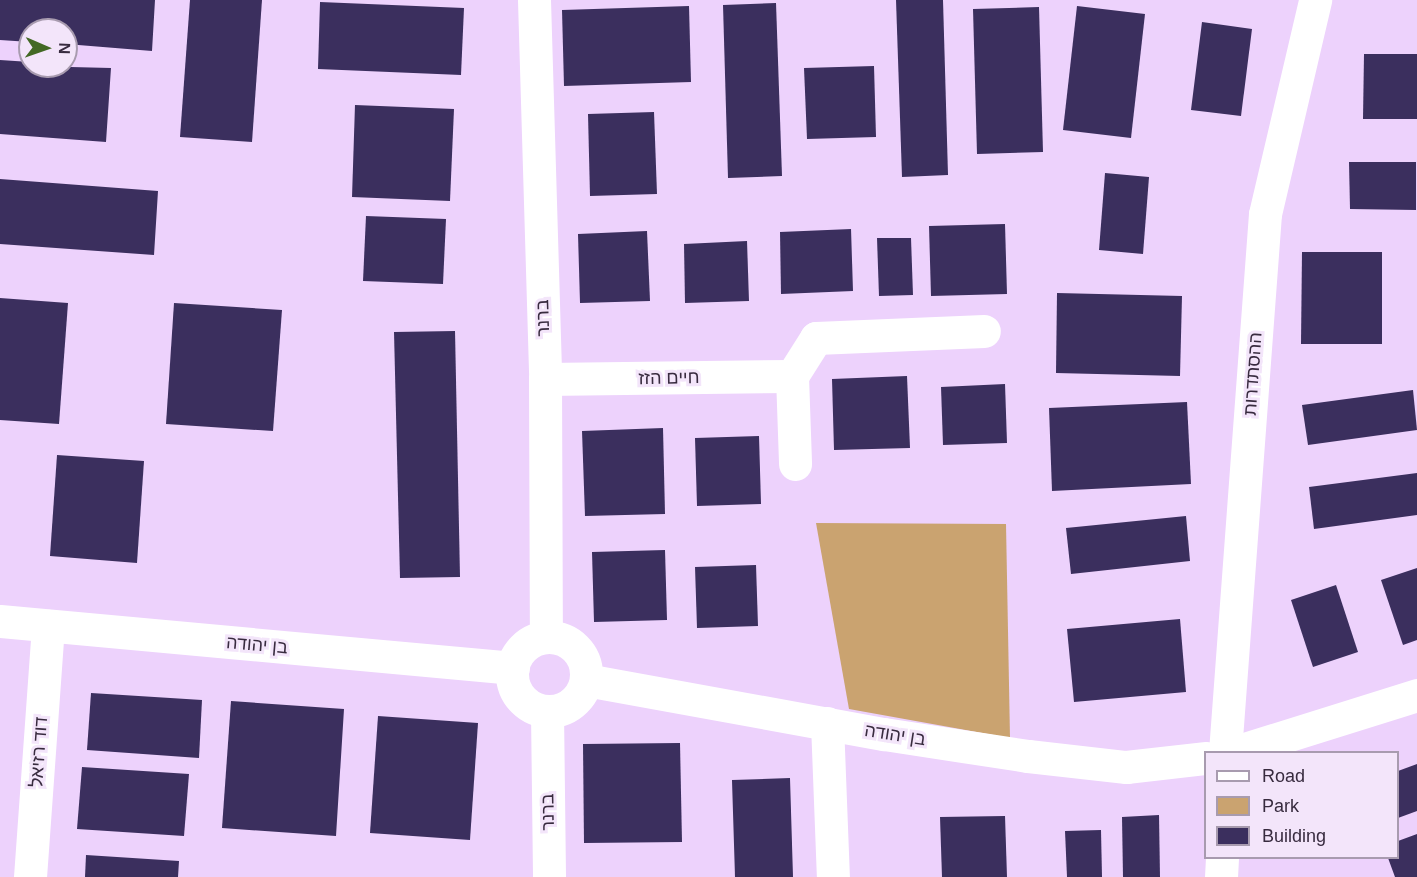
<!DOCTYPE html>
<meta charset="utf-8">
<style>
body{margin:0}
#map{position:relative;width:1417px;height:877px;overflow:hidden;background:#edd2fc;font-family:Helvetica,"Noto Sans Hebrew",sans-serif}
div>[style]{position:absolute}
.green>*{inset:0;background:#caa370}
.building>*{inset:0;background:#3b2f5e}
.minor>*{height:33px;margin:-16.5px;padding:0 16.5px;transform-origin:16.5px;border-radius:16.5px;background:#fff}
.minor>.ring{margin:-16.5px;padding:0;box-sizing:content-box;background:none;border:33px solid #fff;border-radius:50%}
span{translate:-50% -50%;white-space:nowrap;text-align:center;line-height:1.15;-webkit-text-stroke:6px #f3e5fa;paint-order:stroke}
.street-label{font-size:18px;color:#382b3f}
.legend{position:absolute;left:1204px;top:751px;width:195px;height:108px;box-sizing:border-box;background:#f3e5fa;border:2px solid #a89baf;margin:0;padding:8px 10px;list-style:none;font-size:18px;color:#382b3f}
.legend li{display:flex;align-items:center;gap:12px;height:30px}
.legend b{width:30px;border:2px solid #a89baf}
.north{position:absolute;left:18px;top:18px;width:60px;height:60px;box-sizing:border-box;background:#f3e5fa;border:2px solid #a89baf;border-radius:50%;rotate:92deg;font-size:16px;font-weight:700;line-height:24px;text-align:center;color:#382b3f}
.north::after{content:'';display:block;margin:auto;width:21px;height:27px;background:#436924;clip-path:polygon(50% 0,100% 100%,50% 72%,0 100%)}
</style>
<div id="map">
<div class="green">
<i style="clip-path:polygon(816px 523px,1006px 524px,1010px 738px,849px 709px)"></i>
</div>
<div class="building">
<i style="clip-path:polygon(0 0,155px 0,152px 51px,66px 44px,66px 30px,30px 30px,30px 42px,0 40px)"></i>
<i style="clip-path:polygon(190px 0,262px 0,252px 142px,180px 137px)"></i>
<i style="clip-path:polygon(896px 0,943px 0,948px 175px,902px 177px)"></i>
<i style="clip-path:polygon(320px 2px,464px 8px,461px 75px,318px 69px)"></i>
<i style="clip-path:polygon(776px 3px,782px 176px,728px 178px,723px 5px)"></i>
<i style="clip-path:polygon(689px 6px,691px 82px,564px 86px,562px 10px)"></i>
<i style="clip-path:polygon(1077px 6px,1145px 14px,1131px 138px,1063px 130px)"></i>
<i style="clip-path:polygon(1039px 7px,1043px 152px,977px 154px,973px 9px)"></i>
<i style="clip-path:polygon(1202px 22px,1252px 29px,1241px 116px,1191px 110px)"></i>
<i style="clip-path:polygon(1364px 54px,1417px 54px,1417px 119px,1363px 119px)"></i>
<i style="clip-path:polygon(0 60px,30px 62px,30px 66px,111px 68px,106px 142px,0 134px)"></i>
<i style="clip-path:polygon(874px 66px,876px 137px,807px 139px,804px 68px)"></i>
<i style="clip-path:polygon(355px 105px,454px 109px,450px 201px,352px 197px)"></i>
<i style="clip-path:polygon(654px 112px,657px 194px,590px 196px,588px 114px)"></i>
<i style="clip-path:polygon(1349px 162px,1416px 162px,1416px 210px,1350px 209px)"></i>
<i style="clip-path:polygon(1105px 173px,1149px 177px,1143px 254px,1099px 250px)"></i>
<i style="clip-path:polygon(0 179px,158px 191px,154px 255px,0 244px)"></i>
<i style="clip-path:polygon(366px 216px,446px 219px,443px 284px,363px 281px)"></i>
<i style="clip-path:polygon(1005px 224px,1007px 294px,931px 296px,929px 226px)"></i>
<i style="clip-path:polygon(851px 229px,853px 291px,781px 294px,780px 232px)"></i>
<i style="clip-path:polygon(647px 231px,650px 301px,580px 303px,578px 234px)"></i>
<i style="clip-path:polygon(877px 238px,911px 238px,913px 295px,879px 296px)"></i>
<i style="clip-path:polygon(747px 241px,749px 301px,685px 303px,684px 244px)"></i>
<i style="clip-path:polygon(1302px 252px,1382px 252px,1382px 344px,1301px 344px)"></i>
<i style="clip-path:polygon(1057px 293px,1182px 296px,1180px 376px,1056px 373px)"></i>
<i style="clip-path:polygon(0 298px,68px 303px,59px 424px,0 420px)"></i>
<i style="clip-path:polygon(174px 303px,282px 310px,273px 431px,166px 424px)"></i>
<i style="clip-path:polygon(455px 331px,460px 577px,400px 578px,394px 332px)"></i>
<i style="clip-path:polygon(907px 376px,910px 448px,834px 450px,832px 379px)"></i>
<i style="clip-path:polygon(1005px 384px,1007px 443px,943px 445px,941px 387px)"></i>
<i style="clip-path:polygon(1413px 390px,1417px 430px,1308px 445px,1302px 405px)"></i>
<i style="clip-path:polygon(1187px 402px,1191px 484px,1052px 491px,1049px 408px)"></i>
<i style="clip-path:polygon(663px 428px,665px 514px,585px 516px,582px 431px)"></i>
<i style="clip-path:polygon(759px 436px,761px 504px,697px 506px,695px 438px)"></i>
<i style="clip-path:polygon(57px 455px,144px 461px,137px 563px,50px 556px)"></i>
<i style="clip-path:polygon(1417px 473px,1417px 515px,1314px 529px,1309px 487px)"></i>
<i style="clip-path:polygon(1186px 516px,1190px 561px,1071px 574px,1066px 528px)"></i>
<i style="clip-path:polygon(665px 550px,667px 620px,594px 622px,592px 552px)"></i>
<i style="clip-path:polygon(756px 565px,758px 626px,697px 628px,695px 567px)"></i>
<i style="clip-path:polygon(1417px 568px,1417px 640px,1403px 645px,1381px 580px)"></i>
<i style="clip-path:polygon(1336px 585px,1358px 652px,1313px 667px,1291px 600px)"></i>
<i style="clip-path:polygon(1180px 619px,1186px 692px,1074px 702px,1067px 629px)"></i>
<i style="clip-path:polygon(91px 693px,202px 700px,199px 758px,87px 750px)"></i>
<i style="clip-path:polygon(231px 701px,344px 709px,336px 836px,222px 828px)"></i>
<i style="clip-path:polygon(378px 716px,478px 723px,470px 840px,370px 833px)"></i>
<i style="clip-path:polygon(680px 743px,682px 842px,584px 843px,583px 744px)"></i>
<i style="clip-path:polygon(1417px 764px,1417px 811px,1398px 818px,1398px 771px)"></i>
<i style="clip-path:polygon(82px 767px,189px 774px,184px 836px,77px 829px)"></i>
<i style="clip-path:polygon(790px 778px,793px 877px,735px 877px,732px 780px)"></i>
<i style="clip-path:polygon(1159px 815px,1160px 877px,1123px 877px,1122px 817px)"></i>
<i style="clip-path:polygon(1005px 816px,1007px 877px,942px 877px,940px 817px)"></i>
<i style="clip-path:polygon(1101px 830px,1102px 877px,1067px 877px,1065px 831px)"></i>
<i style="clip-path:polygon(1417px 834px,1417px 877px,1395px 877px,1388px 858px,1398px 858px,1398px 841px)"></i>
<i style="clip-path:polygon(86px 855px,179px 861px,178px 877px,85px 877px)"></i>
</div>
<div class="minor">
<i style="left:534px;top:0;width:379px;rotate:88.3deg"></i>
<i style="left:545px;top:379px;width:258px;rotate:89.8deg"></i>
<i style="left:792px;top:376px;width:88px;rotate:88deg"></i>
<i style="left:545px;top:379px;width:247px;rotate:-0.7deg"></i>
<i style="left:792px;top:376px;width:45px;rotate:-57.7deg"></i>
<i style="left:816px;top:338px;width:168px;rotate:-2.4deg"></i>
<i style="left:0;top:621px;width:515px;rotate:5.23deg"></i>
<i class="ring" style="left:512px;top:637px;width:41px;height:41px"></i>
<i style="left:586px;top:680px;width:303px;rotate:10.3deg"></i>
<i style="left:884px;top:734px;width:146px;rotate:8.7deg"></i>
<i style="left:1028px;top:756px;width:99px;rotate:6.4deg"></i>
<i style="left:1126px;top:767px;width:81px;rotate:-6.4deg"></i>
<i style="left:547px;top:711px;width:166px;rotate:89.3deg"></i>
<i style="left:827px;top:723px;width:154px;rotate:87.8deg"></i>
<i style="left:1225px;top:752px;width:539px;rotate:-85.75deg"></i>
<i style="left:1265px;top:214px;width:220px;rotate:-76.8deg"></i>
<i style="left:1235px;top:752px;width:191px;rotate:-17.4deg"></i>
<i style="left:30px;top:877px;width:252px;rotate:-85.9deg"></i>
<i style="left:1221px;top:877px;width:19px;rotate:-87deg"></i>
</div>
<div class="street-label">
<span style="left:543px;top:318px;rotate:-92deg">ברנר</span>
<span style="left:1253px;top:374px;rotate:-86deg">ההסתדרות</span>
<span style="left:669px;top:378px;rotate:-1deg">חיים הזז</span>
<span style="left:257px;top:645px;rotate:5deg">בן יהודה</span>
<span style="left:895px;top:735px;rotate:9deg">בן יהודה</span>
<span style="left:39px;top:752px;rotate:-86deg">דוד רזיאל</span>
<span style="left:548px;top:812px;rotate:-91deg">ברנר</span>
</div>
<ul class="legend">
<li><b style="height:8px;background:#fff"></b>Road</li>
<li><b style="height:16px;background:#caa370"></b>Park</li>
<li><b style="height:16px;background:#3b2f5e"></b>Building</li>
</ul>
<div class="north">N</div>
</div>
